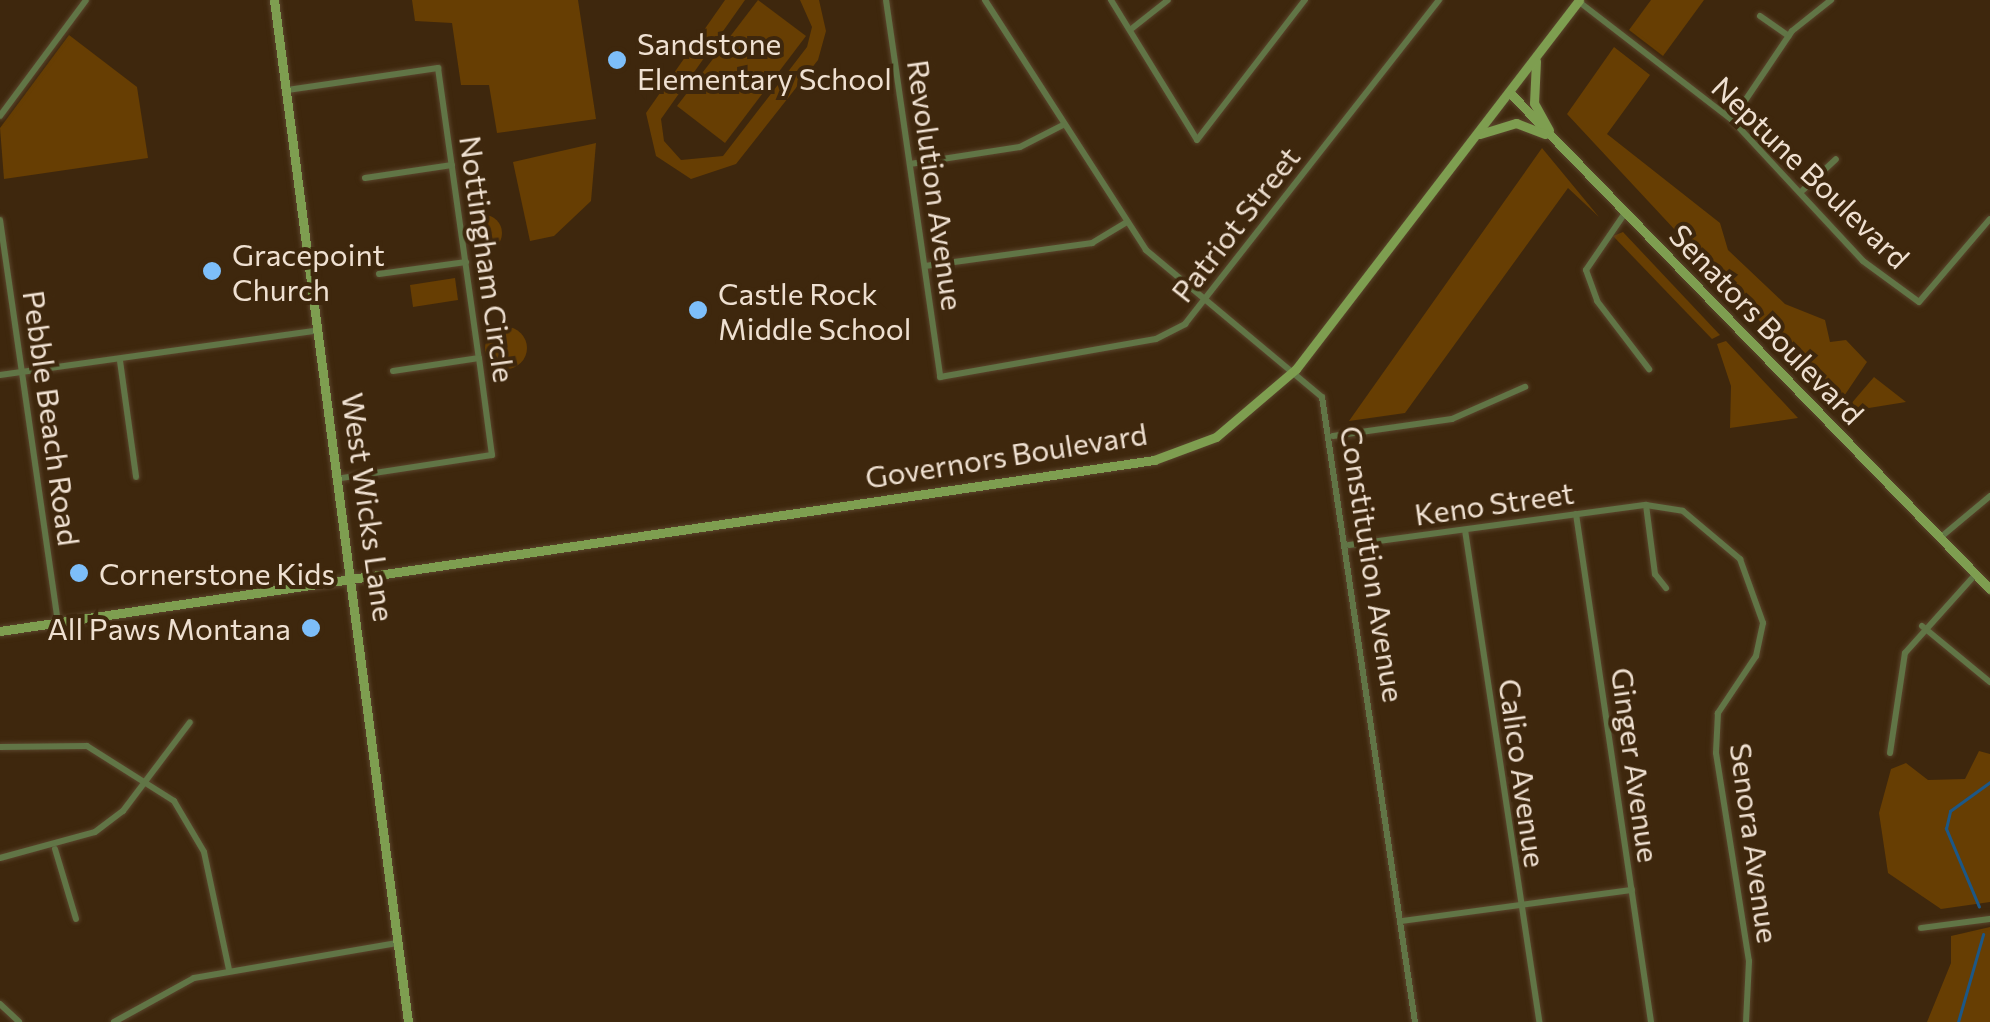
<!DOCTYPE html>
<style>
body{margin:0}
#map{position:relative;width:1990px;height:1022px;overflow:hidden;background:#3e270d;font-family:Commissioner,sans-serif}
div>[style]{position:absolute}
.green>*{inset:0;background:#673e03}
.round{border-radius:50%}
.stream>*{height:2.5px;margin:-1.25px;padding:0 1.25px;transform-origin:1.25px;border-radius:1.25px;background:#1c5786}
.roads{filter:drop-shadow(0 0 2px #5a452c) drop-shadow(0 0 2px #5a452c)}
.street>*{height:6px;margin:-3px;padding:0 3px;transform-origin:3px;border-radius:3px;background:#617546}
.secondary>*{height:9px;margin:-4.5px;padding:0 4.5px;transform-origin:4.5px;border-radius:4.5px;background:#7e9e50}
.dots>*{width:28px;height:28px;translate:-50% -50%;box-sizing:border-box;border:5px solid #3e270d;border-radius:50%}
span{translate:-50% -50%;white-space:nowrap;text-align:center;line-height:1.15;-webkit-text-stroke:8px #3e270d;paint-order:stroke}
.poi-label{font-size:30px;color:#efe0d1}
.left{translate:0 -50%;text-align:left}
.right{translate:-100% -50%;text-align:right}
.street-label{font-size:30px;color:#efe0d1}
</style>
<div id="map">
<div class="green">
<i style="clip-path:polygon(412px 0,578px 0,596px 119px,497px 133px,489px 85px,461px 85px,452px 23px,415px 21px)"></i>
<i style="clip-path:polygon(725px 0,745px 0,661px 119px,664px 141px,681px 160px,723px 156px,807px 47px,812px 27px,800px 0,819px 0,826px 31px,818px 60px,736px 164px,691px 179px,656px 156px,646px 113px)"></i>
<i style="clip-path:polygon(758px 0,806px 36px,725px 143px,677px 106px)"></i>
<i style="clip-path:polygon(1651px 0,1704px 0,1663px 56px,1629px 30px)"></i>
<i style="clip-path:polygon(69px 35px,137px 87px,148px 158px,4px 179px,0 128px)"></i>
<i style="clip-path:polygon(1614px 47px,1650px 75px,1607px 134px,1720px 223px,1728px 250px,1785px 304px,1825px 320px,1830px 342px,1846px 340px,1867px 362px,1838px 405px,1567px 114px)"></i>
<i style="clip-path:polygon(596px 143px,591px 201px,554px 236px,530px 241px,513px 162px)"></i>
<i style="clip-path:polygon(1542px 148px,1599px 217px,1568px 188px,1405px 413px,1349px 421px)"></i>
<i class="round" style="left:466px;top:215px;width:36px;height:36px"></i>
<i style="clip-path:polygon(1623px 232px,1720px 335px,1712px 339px,1613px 236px)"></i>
<i style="clip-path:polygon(455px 278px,458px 300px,413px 307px,410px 285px)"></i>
<i class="round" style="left:485px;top:327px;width:42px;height:42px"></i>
<i style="clip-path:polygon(1726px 341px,1798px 418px,1730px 428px,1731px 386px,1717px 344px)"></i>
<i style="clip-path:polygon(1874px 377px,1906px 402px,1844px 412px)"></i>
<i style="clip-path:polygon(1979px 751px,1990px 754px,1990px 902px,1941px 909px,1888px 873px,1879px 813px,1891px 769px,1906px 763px,1928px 780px,1965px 779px)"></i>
<i style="clip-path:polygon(1990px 927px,1990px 1022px,1927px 1022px,1951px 963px,1951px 936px)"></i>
</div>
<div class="stream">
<i style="left:1979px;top:907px;width:85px;rotate:-112.9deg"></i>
<i style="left:1946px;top:829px;width:18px;rotate:-77deg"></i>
<i style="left:1950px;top:811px;width:49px;rotate:-35.9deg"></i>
<i style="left:1958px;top:1022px;width:91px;rotate:-74deg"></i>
</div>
<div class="roads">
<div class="street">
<i style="left:886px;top:0;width:381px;rotate:81.8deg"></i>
<i style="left:940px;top:377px;width:219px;rotate:-10deg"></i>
<i style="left:1156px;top:339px;width:33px;rotate:-27deg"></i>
<i style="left:1185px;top:324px;width:412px;rotate:-51.9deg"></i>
<i style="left:985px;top:0;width:297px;rotate:57.2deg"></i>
<i style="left:1146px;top:250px;width:229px;rotate:39.9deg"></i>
<i style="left:1322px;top:397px;width:632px;rotate:81.54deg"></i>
<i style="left:1111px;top:0;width:164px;rotate:58.4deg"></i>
<i style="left:1197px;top:140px;width:177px;rotate:-52.4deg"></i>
<i style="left:1578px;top:1px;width:195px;rotate:37.7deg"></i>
<i style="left:1732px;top:120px;width:192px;rotate:47.1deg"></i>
<i style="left:1863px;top:261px;width:69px;rotate:36.2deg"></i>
<i style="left:1760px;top:16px;width:35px;rotate:35deg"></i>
<i style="left:1130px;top:30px;width:48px;rotate:-38.3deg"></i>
<i style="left:287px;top:90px;width:153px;rotate:-8.3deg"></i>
<i style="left:438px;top:68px;width:293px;rotate:82deg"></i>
<i style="left:479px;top:358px;width:98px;rotate:82.4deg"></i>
<i style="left:492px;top:455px;width:153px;rotate:171.3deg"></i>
<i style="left:0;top:116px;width:144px;rotate:-53.4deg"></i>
<i style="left:1732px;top:120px;width:107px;rotate:-56deg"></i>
<i style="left:1792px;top:31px;width:50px;rotate:-38.5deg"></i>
<i style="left:910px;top:164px;width:111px;rotate:-8.8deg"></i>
<i style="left:1020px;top:147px;width:48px;rotate:-27.1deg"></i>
<i style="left:365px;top:178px;width:88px;rotate:-8.5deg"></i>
<i style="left:1803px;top:190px;width:45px;rotate:-43.2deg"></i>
<i style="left:1625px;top:213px;width:69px;rotate:124.4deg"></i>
<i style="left:1586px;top:270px;width:33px;rotate:70deg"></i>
<i style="left:1597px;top:301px;width:86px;rotate:52.6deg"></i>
<i style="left:0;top:220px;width:406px;rotate:81.8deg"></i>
<i style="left:925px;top:266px;width:169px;rotate:-7.8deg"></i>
<i style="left:1092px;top:243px;width:41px;rotate:-31deg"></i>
<i style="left:379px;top:274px;width:88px;rotate:-7.9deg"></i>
<i style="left:1919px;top:302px;width:109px;rotate:-49.5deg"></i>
<i style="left:120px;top:361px;width:117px;rotate:82.1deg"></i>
<i style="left:393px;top:371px;width:87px;rotate:-8.6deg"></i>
<i style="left:0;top:375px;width:322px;rotate:-8deg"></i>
<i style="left:1333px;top:436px;width:120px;rotate:-8.1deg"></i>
<i style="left:1452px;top:419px;width:80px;rotate:-23.7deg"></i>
<i style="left:1646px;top:505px;width:70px;rotate:82.6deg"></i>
<i style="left:1655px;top:574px;width:18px;rotate:52deg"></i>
<i style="left:1576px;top:514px;width:514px;rotate:81.6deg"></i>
<i style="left:1465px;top:530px;width:498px;rotate:81.4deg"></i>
<i style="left:1941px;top:537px;width:64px;rotate:-39.9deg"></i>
<i style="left:1349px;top:545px;width:300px;rotate:-7.7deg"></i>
<i style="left:1646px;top:505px;width:37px;rotate:9deg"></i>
<i style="left:1683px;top:511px;width:75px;rotate:40.1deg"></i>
<i style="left:1740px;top:559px;width:68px;rotate:70.2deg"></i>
<i style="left:1763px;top:623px;width:34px;rotate:102deg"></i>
<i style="left:1756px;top:656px;width:69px;rotate:123.7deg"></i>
<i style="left:1718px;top:713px;width:40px;rotate:92.9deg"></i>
<i style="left:1716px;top:753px;width:211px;rotate:81deg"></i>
<i style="left:1749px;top:961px;width:61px;rotate:92.8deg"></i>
<i style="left:1922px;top:626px;width:88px;rotate:39.5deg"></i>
<i style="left:0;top:747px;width:87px;rotate:-0.7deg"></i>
<i style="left:87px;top:746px;width:103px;rotate:32.3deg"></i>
<i style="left:174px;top:801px;width:59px;rotate:59.5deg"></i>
<i style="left:204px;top:852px;width:121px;rotate:78deg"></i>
<i style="left:1890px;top:753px;width:101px;rotate:-81.5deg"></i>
<i style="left:1905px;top:653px;width:103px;rotate:-48.1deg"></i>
<i style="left:55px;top:849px;width:73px;rotate:73.3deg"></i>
<i style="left:0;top:858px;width:98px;rotate:-15.3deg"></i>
<i style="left:95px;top:832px;width:35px;rotate:-37deg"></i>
<i style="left:123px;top:811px;width:111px;rotate:-53deg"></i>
<i style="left:1402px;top:921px;width:232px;rotate:-7.7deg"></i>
<i style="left:1921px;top:928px;width:70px;rotate:-7.4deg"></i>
<i style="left:0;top:1004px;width:26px;rotate:43deg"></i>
<i style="left:114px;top:1022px;width:91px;rotate:-28.8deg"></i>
<i style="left:194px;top:978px;width:206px;rotate:-9.8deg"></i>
</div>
<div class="secondary">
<i style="left:274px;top:0;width:1031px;rotate:82.53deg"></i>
<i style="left:1536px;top:61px;width:42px;rotate:92.7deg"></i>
<i style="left:1534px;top:103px;width:31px;rotate:61deg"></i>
<i style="left:1509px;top:92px;width:692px;rotate:45.94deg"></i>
<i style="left:1480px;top:134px;width:38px;rotate:-17deg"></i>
<i style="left:1516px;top:123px;width:31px;rotate:21deg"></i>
<i style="left:0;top:631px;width:1167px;rotate:-8.43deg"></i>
<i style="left:1154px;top:460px;width:66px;rotate:-20.4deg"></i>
<i style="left:1216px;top:437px;width:105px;rotate:-40.4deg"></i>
<i style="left:1296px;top:369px;width:465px;rotate:-52.5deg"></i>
</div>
</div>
<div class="dots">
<i style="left:617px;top:60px;background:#7dbef9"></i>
<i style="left:212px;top:271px;background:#7dbef9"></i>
<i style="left:698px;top:310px;background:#7dbef9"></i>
<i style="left:79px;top:573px;background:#7dbef9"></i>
<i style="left:311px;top:628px;background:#7dbef9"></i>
</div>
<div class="poi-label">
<span class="left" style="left:637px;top:60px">Sandstone<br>Elementary School</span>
<span class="left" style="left:232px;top:271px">Gracepoint<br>Church</span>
<span class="left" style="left:718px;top:310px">Castle Rock<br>Middle School</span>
<span class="left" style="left:99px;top:573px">Cornerstone Kids</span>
<span class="right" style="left:291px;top:628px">All Paws Montana</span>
</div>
<div class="street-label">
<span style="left:1811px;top:172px;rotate:44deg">Neptune Boulevard</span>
<span style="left:936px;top:185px;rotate:82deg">Revolution Avenue</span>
<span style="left:1235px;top:224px;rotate:-52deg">Patriot Street</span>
<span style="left:488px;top:259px;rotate:82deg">Nottingham Circle</span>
<span style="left:1767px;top:324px;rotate:46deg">Senators Boulevard</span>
<span style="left:52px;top:418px;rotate:82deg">Pebble Beach Road</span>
<span style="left:1006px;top:455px;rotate:-9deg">Governors Boulevard</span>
<span style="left:1494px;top:503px;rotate:-8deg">Keno Street</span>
<span style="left:369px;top:507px;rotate:82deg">West Wicks Lane</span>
<span style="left:1373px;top:564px;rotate:81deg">Constitution Avenue</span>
<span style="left:1636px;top:765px;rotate:82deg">Ginger Avenue</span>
<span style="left:1523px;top:773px;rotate:82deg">Calico Avenue</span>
<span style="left:1755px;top:843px;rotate:82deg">Senora Avenue</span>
</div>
</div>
